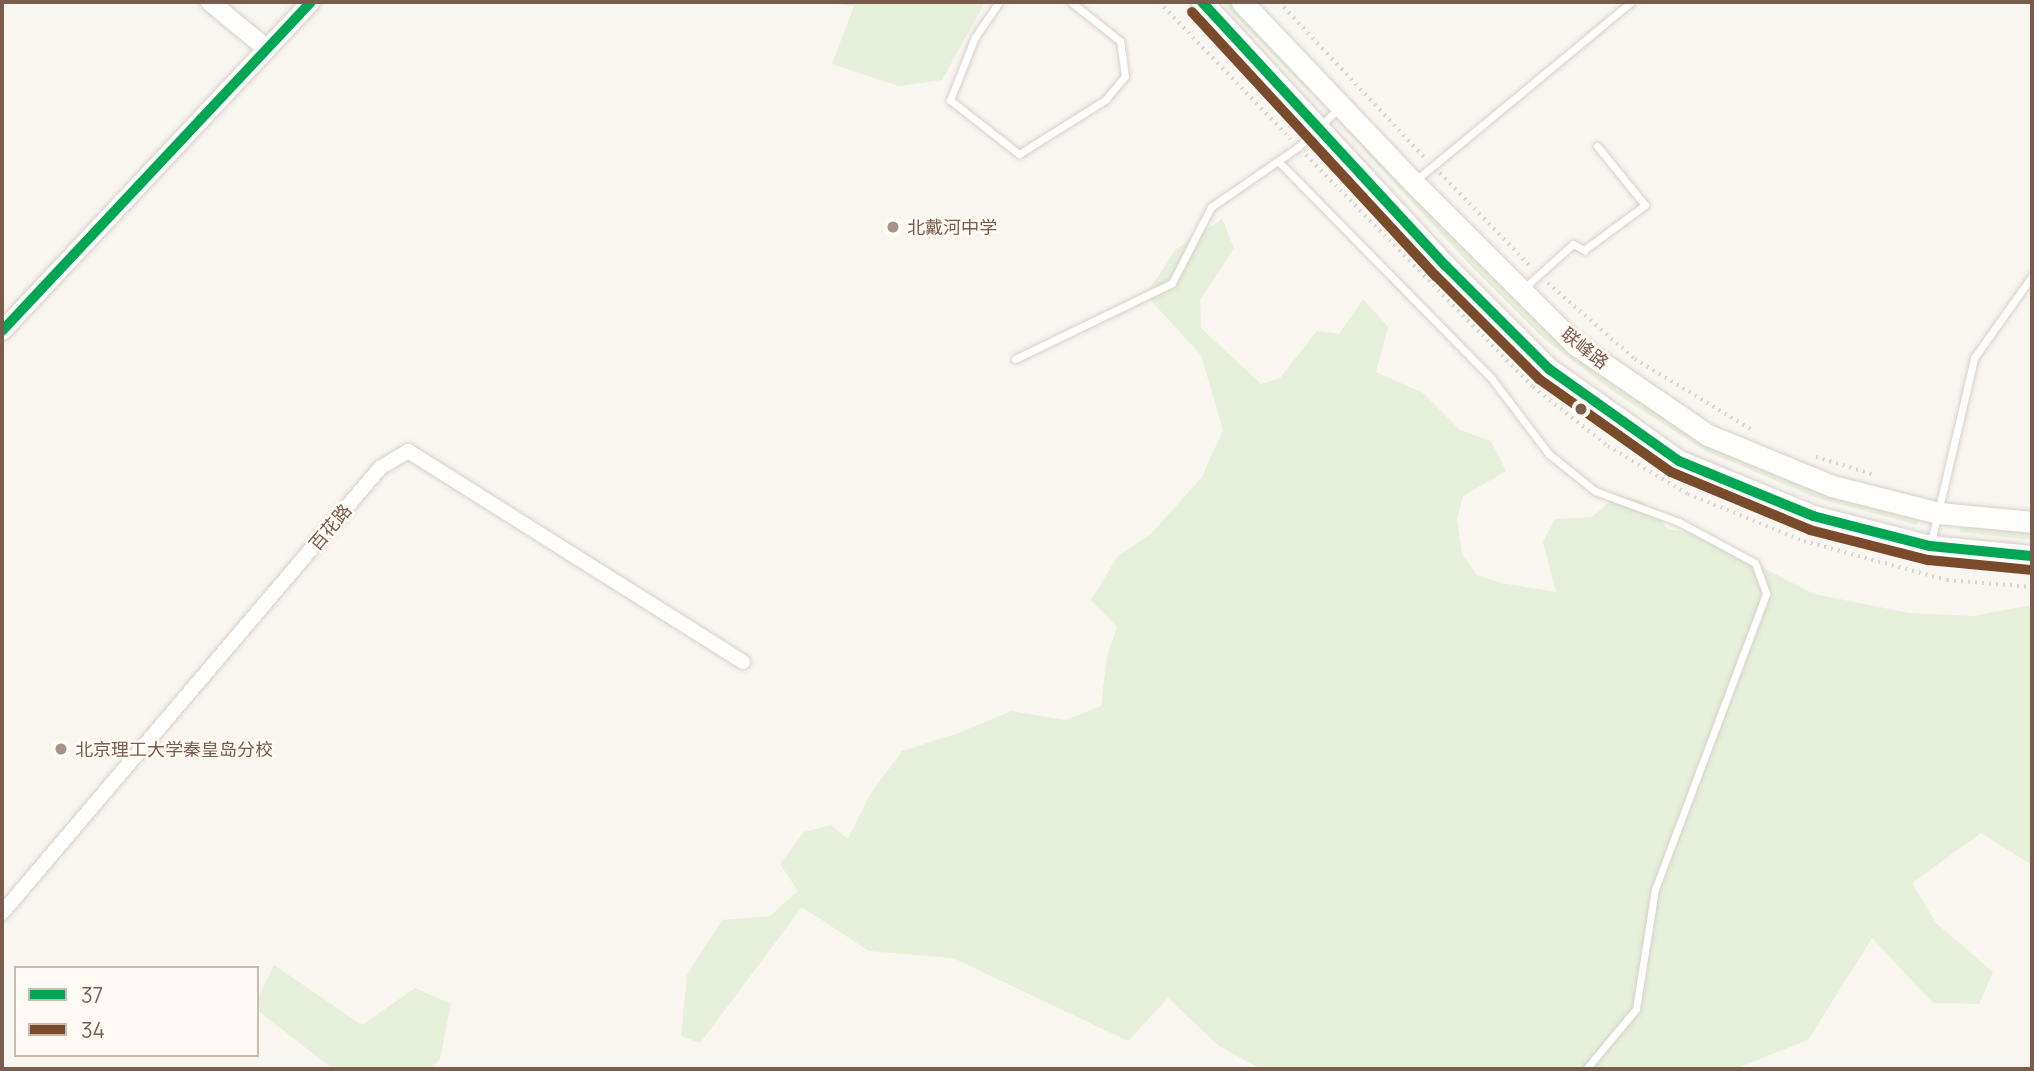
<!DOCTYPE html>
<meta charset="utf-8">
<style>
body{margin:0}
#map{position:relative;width:2034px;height:1071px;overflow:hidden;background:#f9f5f0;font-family:Manrope,"Noto Sans SC",sans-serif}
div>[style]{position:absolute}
.green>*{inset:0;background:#e7f0db}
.path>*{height:3.5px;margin-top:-1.75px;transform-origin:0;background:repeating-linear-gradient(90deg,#dcd5d0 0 2px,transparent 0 7px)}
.roads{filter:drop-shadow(0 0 2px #d7d1cb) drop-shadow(0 0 2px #d7d1cb)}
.service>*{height:7px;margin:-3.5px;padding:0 3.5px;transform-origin:3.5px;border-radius:3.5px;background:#fefefd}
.minor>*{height:14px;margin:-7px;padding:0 7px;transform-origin:7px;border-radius:7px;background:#fefefd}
.tertiary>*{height:18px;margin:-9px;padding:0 9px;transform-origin:9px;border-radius:9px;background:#fefefd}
.secondary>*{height:21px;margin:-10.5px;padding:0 10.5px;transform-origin:10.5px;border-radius:10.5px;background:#fefefd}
.bus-1>*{height:10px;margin:-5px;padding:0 5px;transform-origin:5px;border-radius:5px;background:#00a651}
.bus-2>*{height:10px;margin:-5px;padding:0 5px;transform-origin:5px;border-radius:5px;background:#7a4b2a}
.dots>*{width:19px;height:19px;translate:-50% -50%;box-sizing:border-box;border:4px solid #fffaf3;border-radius:50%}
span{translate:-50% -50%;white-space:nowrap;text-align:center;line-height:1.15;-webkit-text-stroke:5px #fffaf3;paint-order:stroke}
.poi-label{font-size:18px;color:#7a5c4d}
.left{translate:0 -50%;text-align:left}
.street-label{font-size:18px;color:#7a5c4d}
.frame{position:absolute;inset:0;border:4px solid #7a5c4d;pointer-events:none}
.legend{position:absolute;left:14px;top:966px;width:245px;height:91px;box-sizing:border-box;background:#fffaf3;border:2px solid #cabbb1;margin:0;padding:9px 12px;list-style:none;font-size:21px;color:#7a5c4d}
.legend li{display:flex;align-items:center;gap:14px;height:35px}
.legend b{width:35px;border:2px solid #cabbb1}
</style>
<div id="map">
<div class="green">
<i style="clip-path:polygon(819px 2px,985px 2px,942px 80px,899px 86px,832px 64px,854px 6px)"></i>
<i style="clip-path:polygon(1222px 2px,1233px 2px,1314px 86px,1308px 91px)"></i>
<i style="clip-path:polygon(1352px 124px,1619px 385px,1919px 516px,1917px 525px,1817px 498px,1706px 451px,1614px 392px,1543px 338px,1468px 263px,1345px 129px)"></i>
<i style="clip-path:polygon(1222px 219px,1234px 248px,1200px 300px,1201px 328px,1261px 384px,1280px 378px,1317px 331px,1339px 334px,1363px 299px,1388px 327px,1376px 372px,1423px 393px,1460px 430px,1491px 441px,1506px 471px,1463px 496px,1457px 519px,1462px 554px,1477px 575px,1501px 583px,1556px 592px,1543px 542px,1555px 519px,1592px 517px,1617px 495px,1642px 501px,1668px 529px,1697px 534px,1814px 594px,1909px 613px,1973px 616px,2032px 605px,2032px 865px,1981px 833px,1912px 883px,1936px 923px,1993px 972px,1979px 1004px,1933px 1003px,1872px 938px,1808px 1040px,1734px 1069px,1261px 1069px,1219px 1046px,1168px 998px,1128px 1041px,953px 958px,869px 951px,802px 907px,700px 1043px,681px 1036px,687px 975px,722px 920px,770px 916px,798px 891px,780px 864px,804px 832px,831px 825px,848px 839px,871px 793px,902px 751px,956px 734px,1012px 711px,1066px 720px,1101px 706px,1107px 656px,1117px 627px,1091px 600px,1118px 556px,1151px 534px,1202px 477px,1223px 430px,1201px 355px,1146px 295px,1176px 249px)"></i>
<i style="clip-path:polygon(1961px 523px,2032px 530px,2032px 540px,1960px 532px)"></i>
<i style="clip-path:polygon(274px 965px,362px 1025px,415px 988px,451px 1004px,440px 1059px,431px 1069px,333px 1069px,257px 1010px,257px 1000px)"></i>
</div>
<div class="path">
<i style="left:1159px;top:2px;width:190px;rotate:46.1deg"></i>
<i style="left:1279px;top:2px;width:214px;rotate:46.9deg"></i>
<i style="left:1306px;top:155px;width:325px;rotate:45.6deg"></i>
<i style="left:1533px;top:387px;width:95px;rotate:38.2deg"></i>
<i style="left:1608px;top:446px;width:93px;rotate:31deg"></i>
<i style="left:1688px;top:494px;width:125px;rotate:22.1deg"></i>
<i style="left:1804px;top:541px;width:148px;rotate:15.3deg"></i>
<i style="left:1947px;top:580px;width:85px;rotate:4.7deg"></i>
<i style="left:1440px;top:173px;width:129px;rotate:45.9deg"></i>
<i style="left:1548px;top:283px;width:116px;rotate:41.1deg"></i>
<i style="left:1635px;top:359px;width:139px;rotate:31.2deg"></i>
<i style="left:1816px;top:457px;width:59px;rotate:16.9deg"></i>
</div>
<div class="roads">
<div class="service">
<i style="left:999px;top:2px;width:42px;rotate:124.4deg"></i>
<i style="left:975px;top:37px;width:68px;rotate:111.6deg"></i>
<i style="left:950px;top:100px;width:88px;rotate:38deg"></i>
<i style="left:1019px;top:154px;width:102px;rotate:-32.1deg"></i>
<i style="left:1105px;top:100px;width:31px;rotate:-50deg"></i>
<i style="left:1125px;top:76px;width:35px;rotate:-98deg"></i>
<i style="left:1120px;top:41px;width:63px;rotate:-141.5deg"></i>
<i style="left:1278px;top:161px;width:305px;rotate:45.5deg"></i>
<i style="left:1492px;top:379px;width:94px;rotate:52.8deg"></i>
<i style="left:1549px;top:454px;width:59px;rotate:38.8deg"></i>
<i style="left:1595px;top:491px;width:90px;rotate:20.3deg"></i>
<i style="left:1679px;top:522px;width:86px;rotate:28.3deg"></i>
<i style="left:1755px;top:563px;width:33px;rotate:70deg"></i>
<i style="left:1766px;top:594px;width:315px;rotate:110.6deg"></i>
<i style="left:1655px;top:889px;width:121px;rotate:99deg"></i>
<i style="left:1636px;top:1009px;width:78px;rotate:129.8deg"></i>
<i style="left:1416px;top:180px;width:279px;rotate:-39.6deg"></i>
<i style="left:1523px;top:289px;width:67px;rotate:-42deg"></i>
<i style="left:1573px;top:244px;width:13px;rotate:29deg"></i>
<i style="left:1584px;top:250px;width:76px;rotate:-36.4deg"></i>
<i style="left:1645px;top:205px;width:76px;rotate:-129.1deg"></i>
<i style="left:1015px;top:359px;width:174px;rotate:-25.8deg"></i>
<i style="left:1172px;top:283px;width:85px;rotate:-62.8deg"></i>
<i style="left:1211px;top:207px;width:106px;rotate:-34.6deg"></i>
<i style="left:1298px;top:147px;width:57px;rotate:-43.6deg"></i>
<i style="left:1931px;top:542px;width:189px;rotate:-76.8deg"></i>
<i style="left:1974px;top:358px;width:100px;rotate:-54.7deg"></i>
</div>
<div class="minor">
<i style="left:2px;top:913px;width:584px;rotate:-49.65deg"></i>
<i style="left:380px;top:468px;width:33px;rotate:-31deg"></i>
<i style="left:408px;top:451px;width:396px;rotate:32.2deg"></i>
</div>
<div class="tertiary">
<i style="left:210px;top:2px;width:72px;rotate:39.4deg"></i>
<i style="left:2px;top:331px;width:451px;rotate:-46.8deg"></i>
</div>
<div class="secondary">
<i style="left:1202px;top:2px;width:359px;rotate:47.3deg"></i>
<i style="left:1446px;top:266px;width:146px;rotate:45deg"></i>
<i style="left:1549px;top:369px;width:159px;rotate:35.3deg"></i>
<i style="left:1679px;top:461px;width:145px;rotate:22.3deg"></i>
<i style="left:1813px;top:516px;width:121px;rotate:14.4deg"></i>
<i style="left:1930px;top:546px;width:102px;rotate:5.6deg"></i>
<i style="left:1242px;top:2px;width:248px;rotate:46.5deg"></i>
<i style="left:1413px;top:182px;width:231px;rotate:45deg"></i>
<i style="left:1576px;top:345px;width:160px;rotate:34.3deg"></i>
<i style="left:1708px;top:435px;width:134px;rotate:22.4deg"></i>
<i style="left:1832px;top:486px;width:110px;rotate:14.2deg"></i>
<i style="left:1939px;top:513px;width:93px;rotate:5.5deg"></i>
</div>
</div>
<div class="bus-1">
<i style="left:1202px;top:2px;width:359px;rotate:47.3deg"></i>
<i style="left:1446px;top:266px;width:146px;rotate:45deg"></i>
<i style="left:1549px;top:369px;width:159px;rotate:35.3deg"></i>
<i style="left:1679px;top:461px;width:145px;rotate:22.3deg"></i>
<i style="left:1813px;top:516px;width:121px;rotate:14.4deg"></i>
<i style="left:1930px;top:546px;width:102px;rotate:5.6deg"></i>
<i style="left:2px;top:331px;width:451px;rotate:-46.8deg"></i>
</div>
<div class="bus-2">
<i style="left:1192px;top:12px;width:359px;rotate:47.3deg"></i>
<i style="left:1436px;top:276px;width:146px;rotate:45deg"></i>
<i style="left:1539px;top:379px;width:161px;rotate:35.2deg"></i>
<i style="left:1671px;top:472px;width:151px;rotate:22.6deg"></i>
<i style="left:1810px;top:530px;width:122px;rotate:14.3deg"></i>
<i style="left:1928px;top:560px;width:103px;rotate:5.5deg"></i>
</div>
<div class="dots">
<i style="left:893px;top:227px;background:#a69286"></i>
<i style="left:1581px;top:409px;background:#7a5c4d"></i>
<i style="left:61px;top:749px;background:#a69286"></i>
</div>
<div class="poi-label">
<span class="left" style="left:907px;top:227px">北戴河中学</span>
<span class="left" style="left:75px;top:749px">北京理工大学秦皇岛分校</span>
</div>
<div class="street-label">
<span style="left:1585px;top:348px;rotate:38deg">联峰路</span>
<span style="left:330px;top:527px;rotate:-50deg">百花路</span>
</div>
<div class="frame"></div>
<ul class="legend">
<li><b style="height:9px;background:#00a651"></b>37</li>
<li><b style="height:9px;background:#7a4b2a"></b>34</li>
</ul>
</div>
